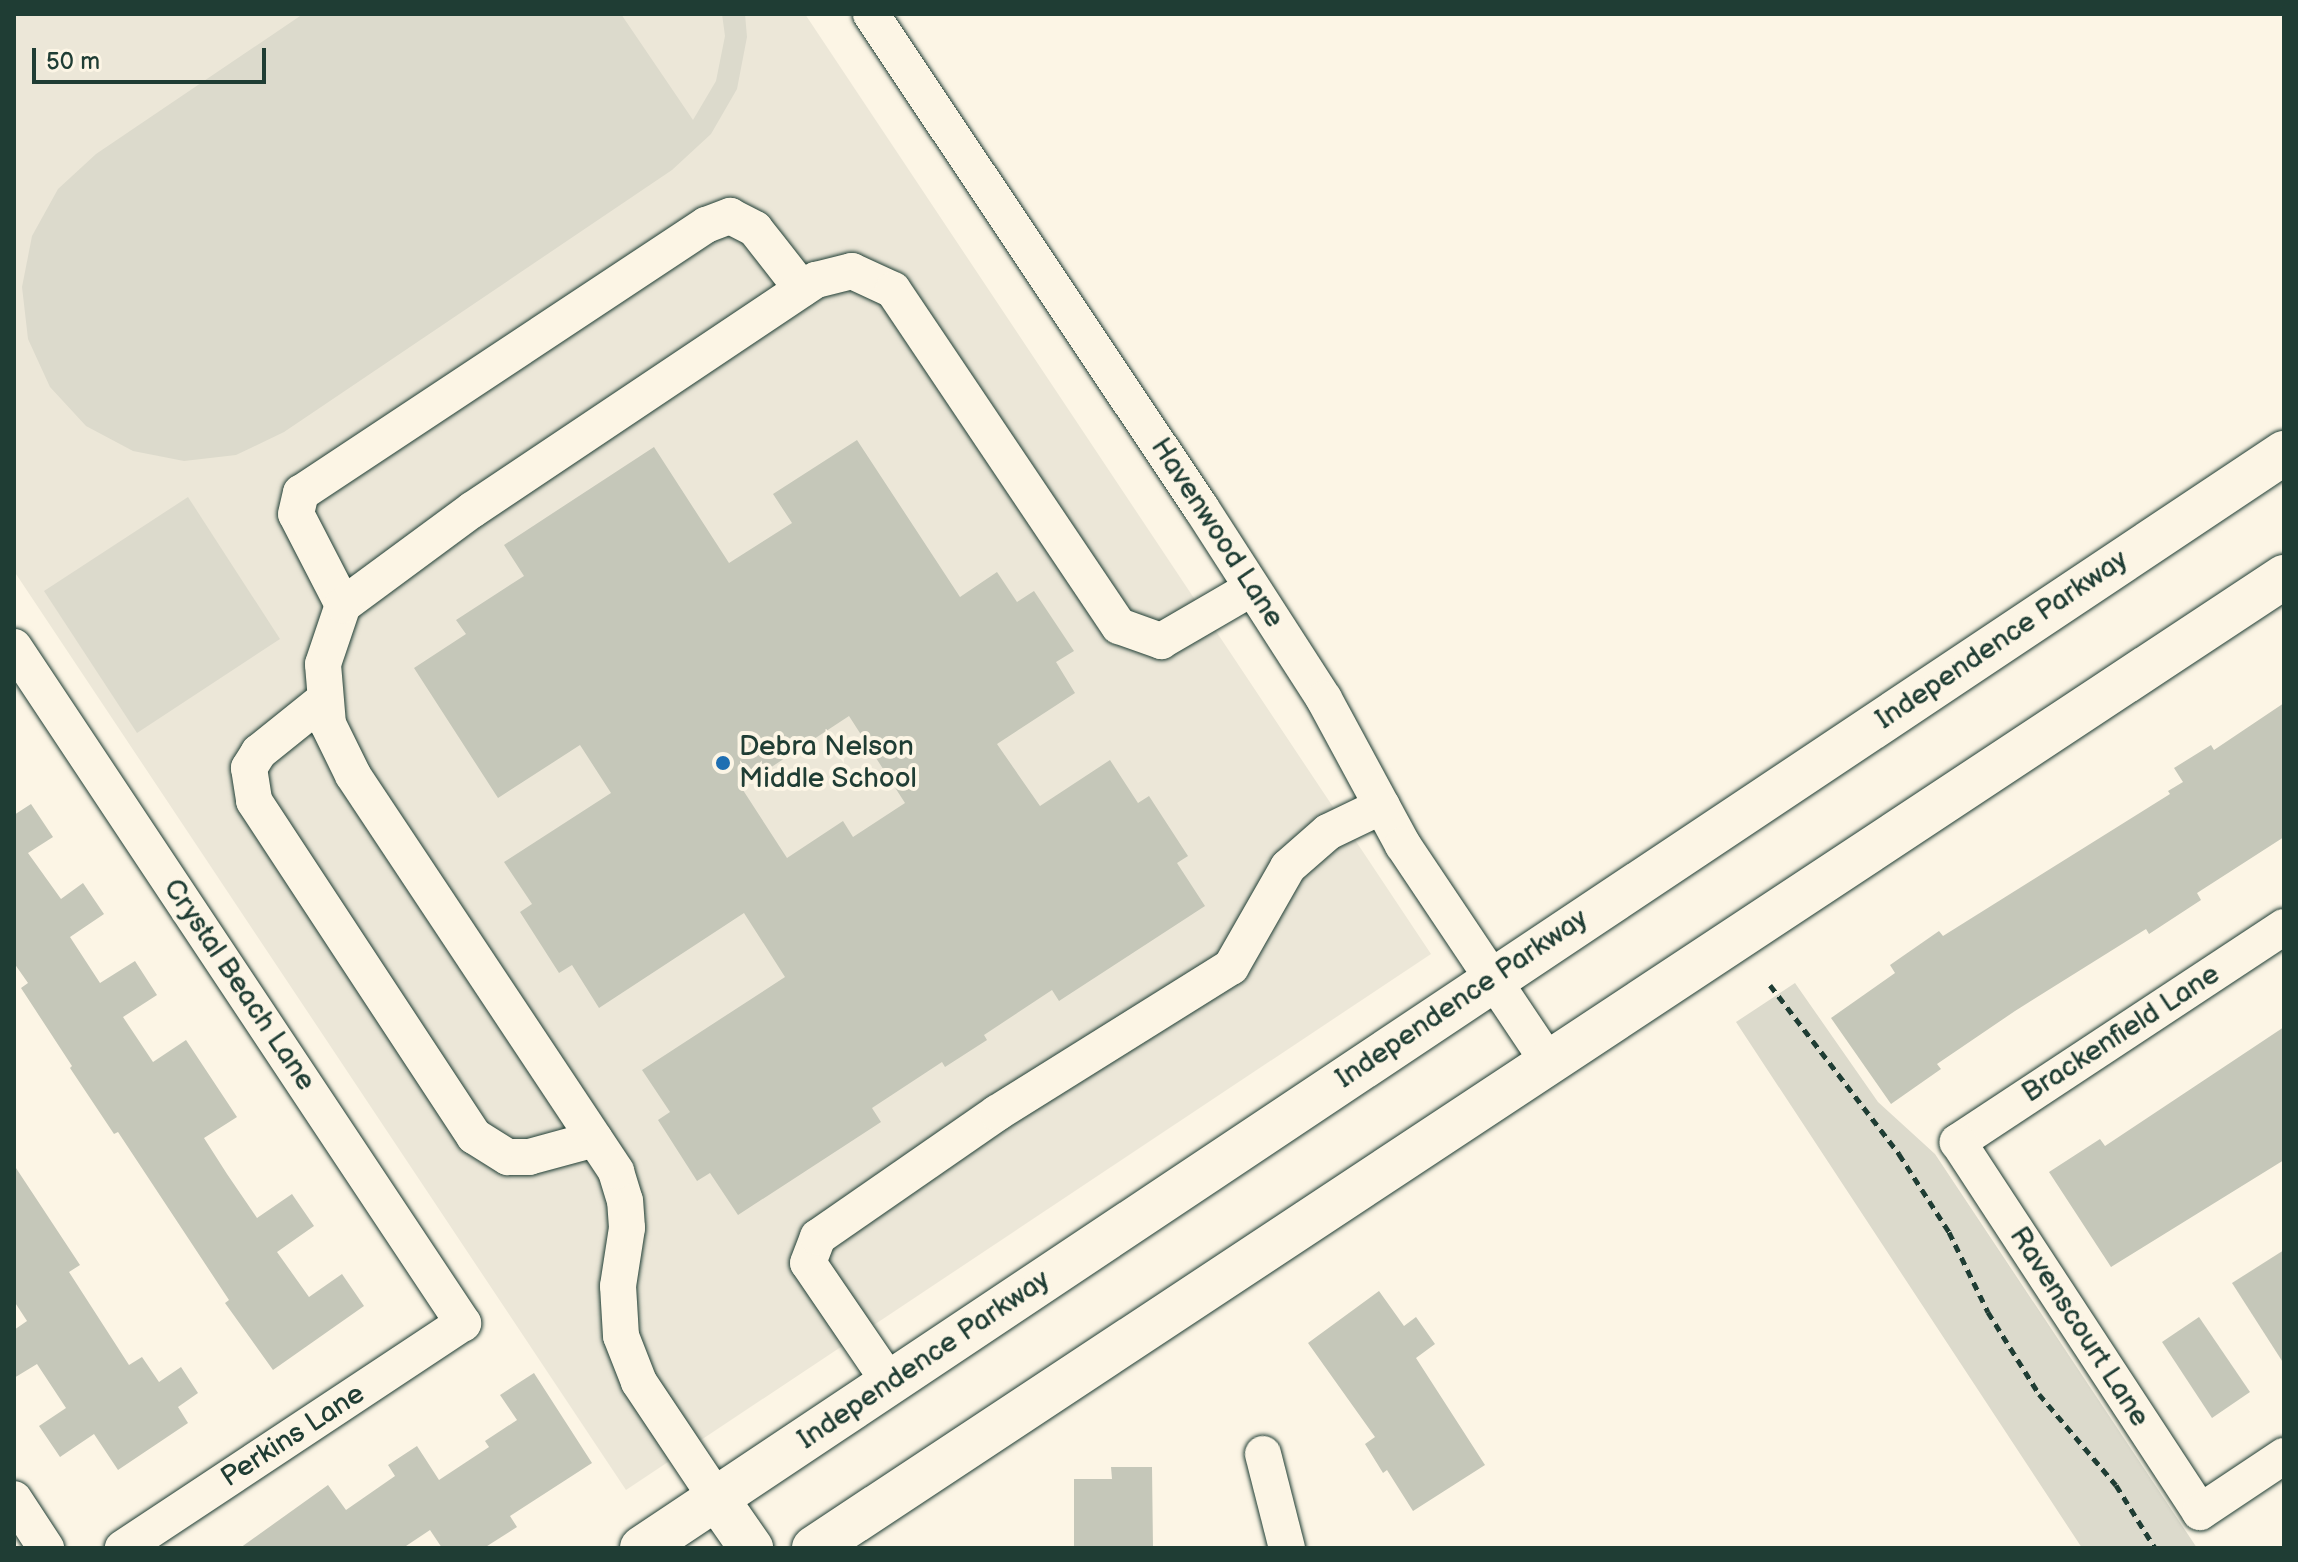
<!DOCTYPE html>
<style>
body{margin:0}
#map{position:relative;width:2298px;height:1562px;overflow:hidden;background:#fcf5e5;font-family:"Balsamiq Sans",sans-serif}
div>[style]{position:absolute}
.built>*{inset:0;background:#ece7d8}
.green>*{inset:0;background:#dcdacc}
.building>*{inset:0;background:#c5c7b9}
.path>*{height:5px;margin-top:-2.5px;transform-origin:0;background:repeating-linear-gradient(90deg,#1f3d34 0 8px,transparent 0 14px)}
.roads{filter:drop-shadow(0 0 2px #1f3d34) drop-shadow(0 0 2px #1f3d34)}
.minor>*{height:36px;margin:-18px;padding:0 18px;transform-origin:18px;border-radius:18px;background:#fcf5e5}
.major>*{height:44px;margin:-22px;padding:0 22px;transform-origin:22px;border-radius:22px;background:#fcf5e5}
.dots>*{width:22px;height:22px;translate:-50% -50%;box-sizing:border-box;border:4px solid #fcf5e5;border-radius:50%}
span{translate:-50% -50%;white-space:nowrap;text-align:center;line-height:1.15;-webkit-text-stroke:8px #fcf5e5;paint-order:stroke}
.street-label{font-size:28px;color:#1f3d34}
.poi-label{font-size:28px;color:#1f3d34}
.left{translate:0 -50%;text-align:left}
.frame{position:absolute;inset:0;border:16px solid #1f3d34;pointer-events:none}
.scale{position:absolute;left:32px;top:48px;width:234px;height:36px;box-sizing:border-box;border:4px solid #1f3d34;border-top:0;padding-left:10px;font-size:24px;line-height:28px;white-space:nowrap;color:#1f3d34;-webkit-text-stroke:6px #fcf5e5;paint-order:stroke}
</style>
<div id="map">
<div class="built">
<i style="clip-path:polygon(14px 14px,805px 14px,1431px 954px,626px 1490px,14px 571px)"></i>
</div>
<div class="green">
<i style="clip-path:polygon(303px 14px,621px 14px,693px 120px,716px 81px,725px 36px,722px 14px,745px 14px,747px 37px,737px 89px,711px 134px,672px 170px,284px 432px,236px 455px,184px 461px,133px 451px,86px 426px,50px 387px,28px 339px,22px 287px,32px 236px,58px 189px,96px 154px)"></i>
<i style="clip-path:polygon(188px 497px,280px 639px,137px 733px,44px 591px)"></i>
<i style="clip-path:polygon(1795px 983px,1878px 1102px,1935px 1154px,2197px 1548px,2082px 1548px,1736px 1022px)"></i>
</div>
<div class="building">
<i style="clip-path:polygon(evenodd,857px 440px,960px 597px,997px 572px,1017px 602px,1034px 591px,1074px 651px,1056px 662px,1075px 693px,997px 744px,1040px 806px,1110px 760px,1138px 803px,1149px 796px,1188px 856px,1177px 863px,1205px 906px,1059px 1001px,1052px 990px,984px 1035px,987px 1040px,945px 1067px,942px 1062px,872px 1108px,881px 1122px,738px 1215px,710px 1173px,697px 1181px,658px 1120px,670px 1112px,642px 1070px,785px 977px,744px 913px,599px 1008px,572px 965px,559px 973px,520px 912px,532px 904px,504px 862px,611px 793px,580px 745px,498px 798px,414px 668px,466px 634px,456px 620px,524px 576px,504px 545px,654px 447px,729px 563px,792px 523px,773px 494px,857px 440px,849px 716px,905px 803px,853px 837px,843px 821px,787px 858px,741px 787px,849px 716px)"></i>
<i style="clip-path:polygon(2284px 703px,2284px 837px,2197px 893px,2201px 900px,2149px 934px,2146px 929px,2015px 1011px,1937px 1064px,1941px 1069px,1891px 1104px,1831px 1018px,1895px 973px,1890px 965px,1939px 931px,1943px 936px,2170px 794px,2168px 791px,2183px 782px,2174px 768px,2211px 745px,2214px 750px)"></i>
<i style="clip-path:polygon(31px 804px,53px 837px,28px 853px,61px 899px,83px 883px,104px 914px,70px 937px,100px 983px,135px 961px,157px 995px,123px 1017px,153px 1062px,186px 1040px,237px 1117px,204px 1138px,227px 1174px,257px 1218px,292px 1194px,314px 1226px,277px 1252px,309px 1297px,342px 1274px,364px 1306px,273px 1370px,225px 1303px,229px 1300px,118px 1132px,114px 1134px,70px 1068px,72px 1066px,21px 988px,28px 983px,14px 963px,14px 815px)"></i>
<i style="clip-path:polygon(2284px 1027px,2284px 1160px,2111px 1267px,2049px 1172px,2100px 1139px,2105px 1146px)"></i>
<i style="clip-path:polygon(14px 1165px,80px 1265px,69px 1272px,129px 1365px,142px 1357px,159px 1382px,181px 1367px,198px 1393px,178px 1407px,188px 1423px,118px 1470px,94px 1434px,60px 1457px,39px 1426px,66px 1408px,37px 1364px,14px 1378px,14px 1330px,27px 1321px,14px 1301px)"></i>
<i style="clip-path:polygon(2284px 1250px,2284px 1364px,2232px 1283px)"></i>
<i style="clip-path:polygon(1379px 1291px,1404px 1326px,1416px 1317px,1435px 1344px,1416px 1358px,1485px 1465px,1413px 1511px,1387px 1470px,1383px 1473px,1365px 1444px,1375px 1437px,1308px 1343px)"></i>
<i style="clip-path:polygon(2199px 1317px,2250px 1392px,2212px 1418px,2162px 1342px)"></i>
<i style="clip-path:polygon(534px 1373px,592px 1463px,510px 1516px,517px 1527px,484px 1548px,442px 1548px,430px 1530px,403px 1548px,240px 1548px,328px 1485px,346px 1510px,395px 1476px,388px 1465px,417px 1446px,439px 1480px,489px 1447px,485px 1441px,517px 1420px,500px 1395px)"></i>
<i style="clip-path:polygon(1111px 1467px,1152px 1467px,1153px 1548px,1074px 1548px,1074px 1479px,1112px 1479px)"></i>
</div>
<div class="path">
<i style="left:1770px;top:985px;width:213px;rotate:52.6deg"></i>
<i style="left:1899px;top:1154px;width:93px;rotate:57.3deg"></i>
<i style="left:1949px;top:1232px;width:89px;rotate:64deg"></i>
<i style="left:1988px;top:1312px;width:97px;rotate:58.1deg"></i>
<i style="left:2039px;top:1394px;width:119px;rotate:49.8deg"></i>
<i style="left:2116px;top:1485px;width:74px;rotate:58.2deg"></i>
</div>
<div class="roads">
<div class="minor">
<i style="left:871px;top:14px;width:594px;rotate:56.26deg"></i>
<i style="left:1201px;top:508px;width:227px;rotate:57.2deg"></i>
<i style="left:1324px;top:699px;width:166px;rotate:61.6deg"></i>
<i style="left:1403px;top:845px;width:261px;rotate:56.2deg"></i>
<i style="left:343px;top:605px;width:102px;rotate:-117.3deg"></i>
<i style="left:296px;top:514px;width:22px;rotate:-77deg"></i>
<i style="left:301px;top:493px;width:486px;rotate:-33.5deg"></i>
<i style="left:706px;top:225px;width:26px;rotate:-21deg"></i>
<i style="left:730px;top:216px;width:28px;rotate:27deg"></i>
<i style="left:755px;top:229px;width:76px;rotate:51.9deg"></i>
<i style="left:14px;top:647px;width:812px;rotate:56.41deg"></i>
<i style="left:463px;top:1323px;width:408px;rotate:146.5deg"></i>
<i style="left:325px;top:699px;width:85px;rotate:141.2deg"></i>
<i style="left:259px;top:752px;width:19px;rotate:122deg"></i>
<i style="left:249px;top:768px;width:33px;rotate:81deg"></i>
<i style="left:254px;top:801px;width:401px;rotate:56.7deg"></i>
<i style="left:474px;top:1136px;width:40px;rotate:32deg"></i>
<i style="left:508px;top:1157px;width:21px"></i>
<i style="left:529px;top:1157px;width:68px;rotate:-15.3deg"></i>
<i style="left:2284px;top:927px;width:391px;rotate:146.6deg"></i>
<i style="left:1958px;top:1142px;width:442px;rotate:56.8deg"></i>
<i style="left:2200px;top:1512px;width:101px;rotate:-33.7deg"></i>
<i style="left:890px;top:1383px;width:145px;rotate:-124.3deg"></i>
<i style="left:808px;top:1263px;width:28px;rotate:-69deg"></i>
<i style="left:818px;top:1237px;width:218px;rotate:-34.7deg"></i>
<i style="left:997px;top:1113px;width:276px;rotate:-32deg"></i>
<i style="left:1231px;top:967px;width:115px;rotate:-60.3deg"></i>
<i style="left:1288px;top:867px;width:53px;rotate:-41.2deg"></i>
<i style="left:1328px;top:832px;width:60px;rotate:-25.7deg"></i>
<i style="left:1263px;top:1454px;width:97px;rotate:75.7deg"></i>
<i style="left:14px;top:1499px;width:59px;rotate:56.9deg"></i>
<i style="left:717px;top:1499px;width:141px;rotate:-123.7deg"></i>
<i style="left:639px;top:1382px;width:49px;rotate:-111.4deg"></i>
<i style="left:621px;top:1336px;width:50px;rotate:-93.4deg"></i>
<i style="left:618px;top:1286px;width:59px;rotate:-81.2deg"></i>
<i style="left:627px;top:1228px;width:27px;rotate:-94deg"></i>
<i style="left:625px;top:1201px;width:31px;rotate:-107deg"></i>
<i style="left:616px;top:1171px;width:475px;rotate:-123.6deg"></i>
<i style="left:353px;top:775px;width:57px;rotate:-116.1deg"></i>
<i style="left:328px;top:724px;width:60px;rotate:-94.8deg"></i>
<i style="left:323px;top:664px;width:62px;rotate:-71.3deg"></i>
<i style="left:343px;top:605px;width:160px;rotate:-36.4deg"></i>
<i style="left:472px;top:510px;width:414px;rotate:-33.8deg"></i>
<i style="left:816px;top:280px;width:37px;rotate:-14deg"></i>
<i style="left:852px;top:271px;width:45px;rotate:24.9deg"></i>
<i style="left:893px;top:290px;width:405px;rotate:56.1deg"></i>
<i style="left:1119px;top:626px;width:45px;rotate:19.7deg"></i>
<i style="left:1161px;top:641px;width:105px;rotate:-30.2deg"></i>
</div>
<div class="major">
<i style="left:717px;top:1499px;width:60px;rotate:55.2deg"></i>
<i style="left:642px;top:1548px;width:1974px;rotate:-33.7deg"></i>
<i style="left:814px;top:1548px;width:1762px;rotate:-33.45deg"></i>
</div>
</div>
<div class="dots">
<i style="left:723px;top:763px;background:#1f6fb2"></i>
</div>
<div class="street-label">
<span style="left:1217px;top:533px;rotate:57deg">Havenwood Lane</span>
<span style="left:2002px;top:640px;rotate:-34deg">Independence Parkway</span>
<span style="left:239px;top:985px;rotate:56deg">Crystal Beach Lane</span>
<span style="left:1462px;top:999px;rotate:-34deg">Independence Parkway</span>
<span style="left:2121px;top:1034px;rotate:-33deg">Brackenfield Lane</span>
<span style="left:2079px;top:1327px;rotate:57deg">Ravenscourt Lane</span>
<span style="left:924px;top:1360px;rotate:-34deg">Independence Parkway</span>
<span style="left:293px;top:1436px;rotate:-33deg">Perkins Lane</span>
</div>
<div class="poi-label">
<span class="left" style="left:739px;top:763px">Debra Nelson<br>Middle School</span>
</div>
<div class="frame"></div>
<div class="scale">50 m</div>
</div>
